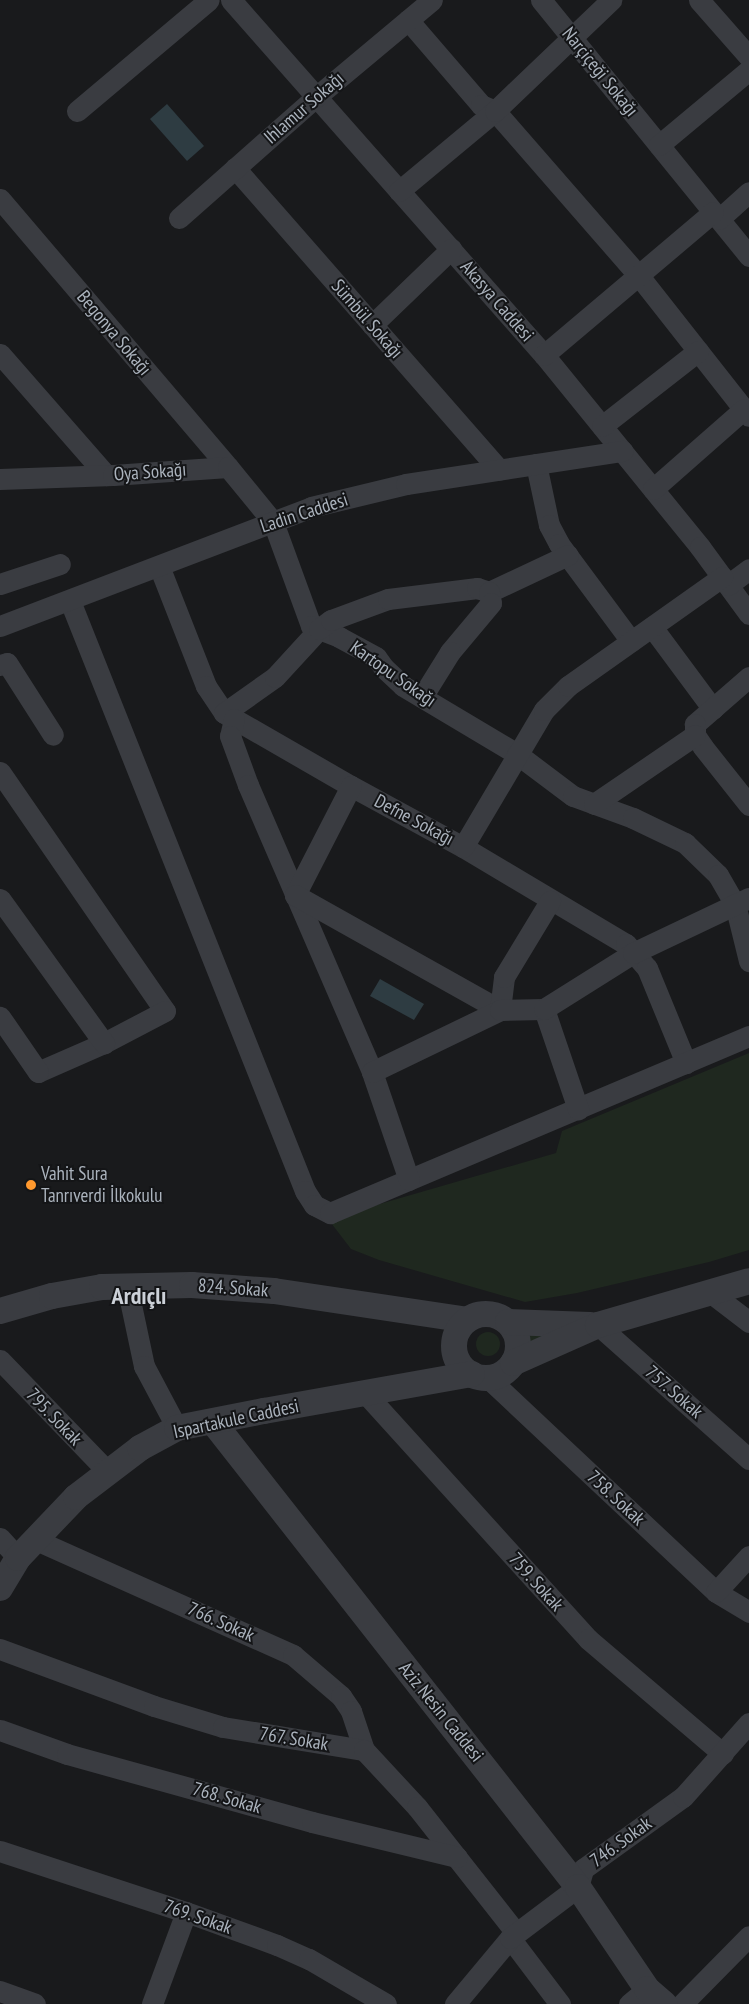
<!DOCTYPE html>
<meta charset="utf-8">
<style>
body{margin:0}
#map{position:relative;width:749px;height:2004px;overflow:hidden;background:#191a1c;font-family:"PT Sans Narrow",sans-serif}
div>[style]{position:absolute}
.green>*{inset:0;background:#1f281f}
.round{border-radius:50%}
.water>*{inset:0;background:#2e3c42}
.minor>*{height:21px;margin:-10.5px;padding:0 10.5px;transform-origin:10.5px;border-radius:10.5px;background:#3a3c41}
.tertiary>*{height:26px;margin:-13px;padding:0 13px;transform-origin:13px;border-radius:13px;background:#3a3c41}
.tertiary>.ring{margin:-13px;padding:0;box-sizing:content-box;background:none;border:26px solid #3a3c41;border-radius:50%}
.dots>*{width:14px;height:14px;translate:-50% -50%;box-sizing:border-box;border:2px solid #141517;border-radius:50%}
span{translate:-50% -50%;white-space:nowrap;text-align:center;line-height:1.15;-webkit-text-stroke:4px #141517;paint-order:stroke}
.street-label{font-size:19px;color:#abb3bd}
.poi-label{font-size:19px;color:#abb3bd}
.left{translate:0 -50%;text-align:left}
.district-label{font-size:24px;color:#ccd1d8;font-weight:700}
</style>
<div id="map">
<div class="green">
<i style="clip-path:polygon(749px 1053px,749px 1250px,709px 1262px,577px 1293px,525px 1302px,379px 1260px,351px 1249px,328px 1219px,556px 1153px,562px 1131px)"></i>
<i style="clip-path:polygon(555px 1331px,520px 1347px,519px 1336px)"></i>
<i class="round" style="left:476px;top:1332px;width:24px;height:24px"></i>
</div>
<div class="water">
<i style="clip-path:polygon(167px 104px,204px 146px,187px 161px,150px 119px)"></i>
<i style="clip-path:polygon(380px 979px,424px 1004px,414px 1020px,370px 996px)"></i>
</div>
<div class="minor">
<i style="left:231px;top:0;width:473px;rotate:48.6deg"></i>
<i style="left:544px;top:355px;width:247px;rotate:50.9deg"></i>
<i style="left:700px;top:547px;width:83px;rotate:53.8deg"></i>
<i style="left:541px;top:0;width:330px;rotate:50.9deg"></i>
<i style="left:699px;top:0;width:76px;rotate:48.7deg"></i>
<i style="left:408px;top:20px;width:112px;rotate:49.3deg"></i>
<i style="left:481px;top:105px;width:15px;rotate:23deg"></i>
<i style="left:495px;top:111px;width:219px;rotate:48.9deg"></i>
<i style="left:639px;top:276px;width:178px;rotate:51.8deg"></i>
<i style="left:77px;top:111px;width:172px;rotate:-40.1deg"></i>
<i style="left:659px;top:145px;width:117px;rotate:-39.8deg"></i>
<i style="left:235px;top:168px;width:401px;rotate:48.8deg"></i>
<i style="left:399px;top:191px;width:125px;rotate:-39.8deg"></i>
<i style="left:495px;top:111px;width:161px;rotate:-43.7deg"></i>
<i style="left:0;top:199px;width:352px;rotate:49.6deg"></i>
<i style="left:179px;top:218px;width:183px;rotate:-41.5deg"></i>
<i style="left:316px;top:97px;width:151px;rotate:-39.9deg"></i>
<i style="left:719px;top:219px;width:40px;rotate:-42deg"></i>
<i style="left:372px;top:325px;width:110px;rotate:-43.9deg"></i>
<i style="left:0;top:354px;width:161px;rotate:48.8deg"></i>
<i style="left:544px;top:355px;width:221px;rotate:-40.2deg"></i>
<i style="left:602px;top:426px;width:122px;rotate:-38deg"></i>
<i style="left:536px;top:464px;width:62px;rotate:78deg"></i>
<i style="left:549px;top:525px;width:21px;rotate:62deg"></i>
<i style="left:559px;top:544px;width:121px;rotate:53.4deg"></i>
<i style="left:0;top:479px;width:113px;rotate:-2deg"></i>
<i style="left:113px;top:475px;width:115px;rotate:-4deg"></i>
<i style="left:228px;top:467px;width:71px;rotate:50.7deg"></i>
<i style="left:273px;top:522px;width:111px;rotate:69.9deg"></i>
<i style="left:311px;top:626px;width:30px;rotate:21deg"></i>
<i style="left:339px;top:637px;width:42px;rotate:28.4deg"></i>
<i style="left:376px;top:657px;width:14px;rotate:54deg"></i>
<i style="left:384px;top:668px;width:26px;rotate:43deg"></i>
<i style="left:403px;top:686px;width:133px;rotate:30.8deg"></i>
<i style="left:517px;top:754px;width:70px;rotate:36.9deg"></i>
<i style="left:573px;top:796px;width:64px;rotate:20.1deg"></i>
<i style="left:633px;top:818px;width:58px;rotate:25.7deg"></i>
<i style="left:685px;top:843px;width:46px;rotate:44.1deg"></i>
<i style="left:718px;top:875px;width:34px;rotate:60deg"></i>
<i style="left:735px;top:904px;width:59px;rotate:76.2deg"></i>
<i style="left:653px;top:489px;width:121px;rotate:-41.3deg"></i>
<i style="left:159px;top:566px;width:129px;rotate:68.6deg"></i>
<i style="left:206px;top:686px;width:32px;rotate:56deg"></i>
<i style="left:224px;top:713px;width:146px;rotate:29.9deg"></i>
<i style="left:351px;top:786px;width:128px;rotate:28.6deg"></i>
<i style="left:463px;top:847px;width:190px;rotate:30.8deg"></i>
<i style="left:626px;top:944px;width:32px;rotate:49deg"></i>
<i style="left:647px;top:968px;width:103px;rotate:67.7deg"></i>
<i style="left:0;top:584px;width:63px;rotate:-18.4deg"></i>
<i style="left:728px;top:585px;width:26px;rotate:-37deg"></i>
<i style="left:489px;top:592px;width:87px;rotate:-25.1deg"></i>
<i style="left:70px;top:601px;width:635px;rotate:68.28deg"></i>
<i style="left:305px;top:1191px;width:17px;rotate:57deg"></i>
<i style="left:314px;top:1205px;width:18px;rotate:27deg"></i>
<i style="left:330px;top:1213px;width:455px;rotate:-22.9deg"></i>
<i style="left:0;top:626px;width:333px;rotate:-20.9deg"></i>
<i style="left:311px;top:507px;width:98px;rotate:-13.6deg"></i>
<i style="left:406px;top:484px;width:219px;rotate:-8.7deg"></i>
<i style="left:652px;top:627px;width:102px;rotate:53.4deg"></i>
<i style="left:0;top:665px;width:7px;rotate:-16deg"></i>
<i style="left:7px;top:663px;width:85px;rotate:57.4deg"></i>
<i style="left:749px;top:677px;width:72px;rotate:139deg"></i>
<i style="left:695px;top:724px;width:11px;rotate:90deg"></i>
<i style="left:695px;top:735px;width:14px;rotate:56deg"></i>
<i style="left:703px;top:747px;width:74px;rotate:51.6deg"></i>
<i style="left:224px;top:713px;width:62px;rotate:-35.2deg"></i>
<i style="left:275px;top:677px;width:65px;rotate:-47.5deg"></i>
<i style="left:319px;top:629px;width:15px;rotate:-37deg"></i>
<i style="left:331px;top:620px;width:61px;rotate:-20.2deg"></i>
<i style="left:388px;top:599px;width:90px;rotate:-7deg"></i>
<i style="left:477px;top:588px;width:13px;rotate:18deg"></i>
<i style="left:489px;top:592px;width:11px;rotate:80deg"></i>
<i style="left:491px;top:603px;width:64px;rotate:129.9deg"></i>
<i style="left:450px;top:652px;width:53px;rotate:121.9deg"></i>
<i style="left:234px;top:719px;width:17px;rotate:103deg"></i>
<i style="left:230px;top:736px;width:52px;rotate:69.8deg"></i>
<i style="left:248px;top:785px;width:313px;rotate:66.6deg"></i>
<i style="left:372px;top:1072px;width:114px;rotate:71.1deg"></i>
<i style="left:0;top:772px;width:290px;rotate:55.4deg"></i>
<i style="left:165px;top:1011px;width:69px;rotate:152.3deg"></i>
<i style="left:104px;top:1043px;width:72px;rotate:156.3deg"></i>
<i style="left:38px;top:1072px;width:67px;rotate:-124.6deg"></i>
<i style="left:351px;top:786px;width:123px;rotate:117.2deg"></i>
<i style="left:295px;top:895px;width:235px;rotate:29.3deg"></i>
<i style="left:594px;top:804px;width:122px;rotate:-34.3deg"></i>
<i style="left:463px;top:847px;width:159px;rotate:-59.4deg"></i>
<i style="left:544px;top:710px;width:34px;rotate:-45deg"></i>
<i style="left:568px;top:686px;width:189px;rotate:-35.3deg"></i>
<i style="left:0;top:899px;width:178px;rotate:54.2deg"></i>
<i style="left:544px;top:1009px;width:106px;rotate:71.2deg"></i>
<i style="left:500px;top:1010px;width:33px;rotate:-83deg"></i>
<i style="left:504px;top:977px;width:89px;rotate:-58.8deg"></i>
<i style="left:372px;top:1072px;width:142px;rotate:-25.8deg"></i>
<i style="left:500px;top:1010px;width:44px;rotate:-1.3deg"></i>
<i style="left:544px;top:1009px;width:105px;rotate:-32.2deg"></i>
<i style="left:633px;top:953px;width:128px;rotate:-25.4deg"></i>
<i style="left:127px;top:1286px;width:82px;rotate:78deg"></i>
<i style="left:144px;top:1366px;width:70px;rotate:62deg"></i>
<i style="left:711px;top:1293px;width:48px;rotate:37.3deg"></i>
<i style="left:598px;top:1325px;width:202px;rotate:41.6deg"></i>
<i style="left:0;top:1360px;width:157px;rotate:46deg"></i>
<i style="left:487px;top:1377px;width:314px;rotate:43.2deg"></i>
<i style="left:716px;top:1592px;width:39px;rotate:31deg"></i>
<i style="left:366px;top:1394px;width:331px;rotate:47.8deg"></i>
<i style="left:588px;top:1639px;width:177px;rotate:40.4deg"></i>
<i style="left:0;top:1538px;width:27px;rotate:48deg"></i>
<i style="left:36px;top:1540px;width:282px;rotate:24.1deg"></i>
<i style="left:293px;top:1655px;width:63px;rotate:40.5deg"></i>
<i style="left:341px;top:1696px;width:18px;rotate:56deg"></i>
<i style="left:351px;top:1711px;width:41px;rotate:71.6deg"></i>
<i style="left:716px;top:1592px;width:49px;rotate:-47.5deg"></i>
<i style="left:0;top:1649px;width:164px;rotate:20.3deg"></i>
<i style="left:154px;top:1706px;width:72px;rotate:16.9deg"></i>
<i style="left:223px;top:1727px;width:143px;rotate:9.3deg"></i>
<i style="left:364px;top:1750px;width:78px;rotate:47.1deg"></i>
<i style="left:417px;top:1807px;width:160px;rotate:51.8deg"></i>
<i style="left:0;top:1730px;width:71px;rotate:19.7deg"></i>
<i style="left:67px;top:1754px;width:254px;rotate:15.5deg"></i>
<i style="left:312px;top:1822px;width:149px;rotate:13.6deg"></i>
<i style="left:0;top:1851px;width:196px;rotate:18.2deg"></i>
<i style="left:186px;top:1912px;width:97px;rotate:19.9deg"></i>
<i style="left:277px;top:1945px;width:35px;rotate:24deg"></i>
<i style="left:309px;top:1959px;width:89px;rotate:30.3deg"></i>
<i style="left:510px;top:1938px;width:83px;rotate:52.9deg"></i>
<i style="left:0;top:1991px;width:37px;rotate:20deg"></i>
<i style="left:152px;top:2004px;width:98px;rotate:-69.7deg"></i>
<i style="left:455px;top:2004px;width:86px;rotate:-50.2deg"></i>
<i style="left:510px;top:1938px;width:85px;rotate:-36.9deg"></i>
<i style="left:578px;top:1887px;width:19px;rotate:-74deg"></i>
<i style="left:583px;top:1869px;width:123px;rotate:-35.8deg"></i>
<i style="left:683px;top:1797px;width:99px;rotate:-48.3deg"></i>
<i style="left:629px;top:2004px;width:23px;rotate:-40deg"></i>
<i style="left:682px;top:2004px;width:95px;rotate:-45.4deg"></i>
</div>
<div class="tertiary">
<i style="left:0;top:1311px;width:54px;rotate:-16.1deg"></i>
<i style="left:52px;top:1296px;width:51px;rotate:-10.2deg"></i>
<i style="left:102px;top:1287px;width:90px;rotate:-1.3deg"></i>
<i style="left:192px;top:1285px;width:82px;rotate:4.2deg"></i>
<i style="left:274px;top:1291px;width:195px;rotate:8.5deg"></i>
<i class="ring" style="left:454px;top:1314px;width:38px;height:38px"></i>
<i style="left:508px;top:1322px;width:82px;rotate:2.1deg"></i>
<i style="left:513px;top:1363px;width:93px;rotate:-24.1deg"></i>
<i style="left:598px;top:1325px;width:157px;rotate:-16.2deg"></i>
<i style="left:213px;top:1422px;width:591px;rotate:51.87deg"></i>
<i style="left:578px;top:1887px;width:123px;rotate:55.9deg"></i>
<i style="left:647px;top:1989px;width:23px;rotate:41deg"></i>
<i style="left:0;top:1588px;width:35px;rotate:-59deg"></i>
<i style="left:18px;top:1558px;width:84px;rotate:-46.4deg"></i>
<i style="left:76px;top:1497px;width:81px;rotate:-37.4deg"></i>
<i style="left:140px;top:1448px;width:42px;rotate:-28.4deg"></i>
<i style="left:177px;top:1428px;width:89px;rotate:-11.1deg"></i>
<i style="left:264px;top:1411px;width:211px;rotate:-10.1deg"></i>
</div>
<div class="dots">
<i style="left:31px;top:1185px;background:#ff992e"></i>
</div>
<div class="street-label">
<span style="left:600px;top:72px;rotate:51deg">Narçiçeği Sokağı</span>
<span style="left:304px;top:108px;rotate:-41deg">Ihlamur Sokağı</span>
<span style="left:497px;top:301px;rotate:49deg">Akasya Caddesi</span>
<span style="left:367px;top:319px;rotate:49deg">Sümbül Sokağı</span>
<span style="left:114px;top:333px;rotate:50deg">Begonya Sokağı</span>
<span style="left:150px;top:472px;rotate:-4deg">Oya Sokağı</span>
<span style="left:304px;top:513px;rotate:-18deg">Ladin Caddesi</span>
<span style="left:393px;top:674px;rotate:35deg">Kartopu Sokağı</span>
<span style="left:414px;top:820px;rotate:28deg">Defne Sokağı</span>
<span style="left:233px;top:1288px;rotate:4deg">824. Sokak</span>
<span style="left:674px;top:1392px;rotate:41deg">757. Sokak</span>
<span style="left:54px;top:1417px;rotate:46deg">795. Sokak</span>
<span style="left:236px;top:1419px;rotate:-12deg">Ispartakule Caddesi</span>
<span style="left:616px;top:1498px;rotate:43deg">758. Sokak</span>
<span style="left:536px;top:1582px;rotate:48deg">759. Sokak</span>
<span style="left:221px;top:1622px;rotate:24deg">766. Sokak</span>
<span style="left:441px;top:1712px;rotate:51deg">Aziz Nesin Caddesi</span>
<span style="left:294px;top:1739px;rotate:9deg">767. Sokak</span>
<span style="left:227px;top:1798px;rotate:16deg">768. Sokak</span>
<span style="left:621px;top:1842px;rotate:-36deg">746. Sokak</span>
<span style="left:198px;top:1917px;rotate:19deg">769. Sokak</span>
</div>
<div class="poi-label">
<span class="left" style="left:41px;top:1185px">Vahit Sura<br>Tanrıverdi İlkokulu</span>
</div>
<div class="district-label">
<span style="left:139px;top:1296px">Ardıçlı</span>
</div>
</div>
